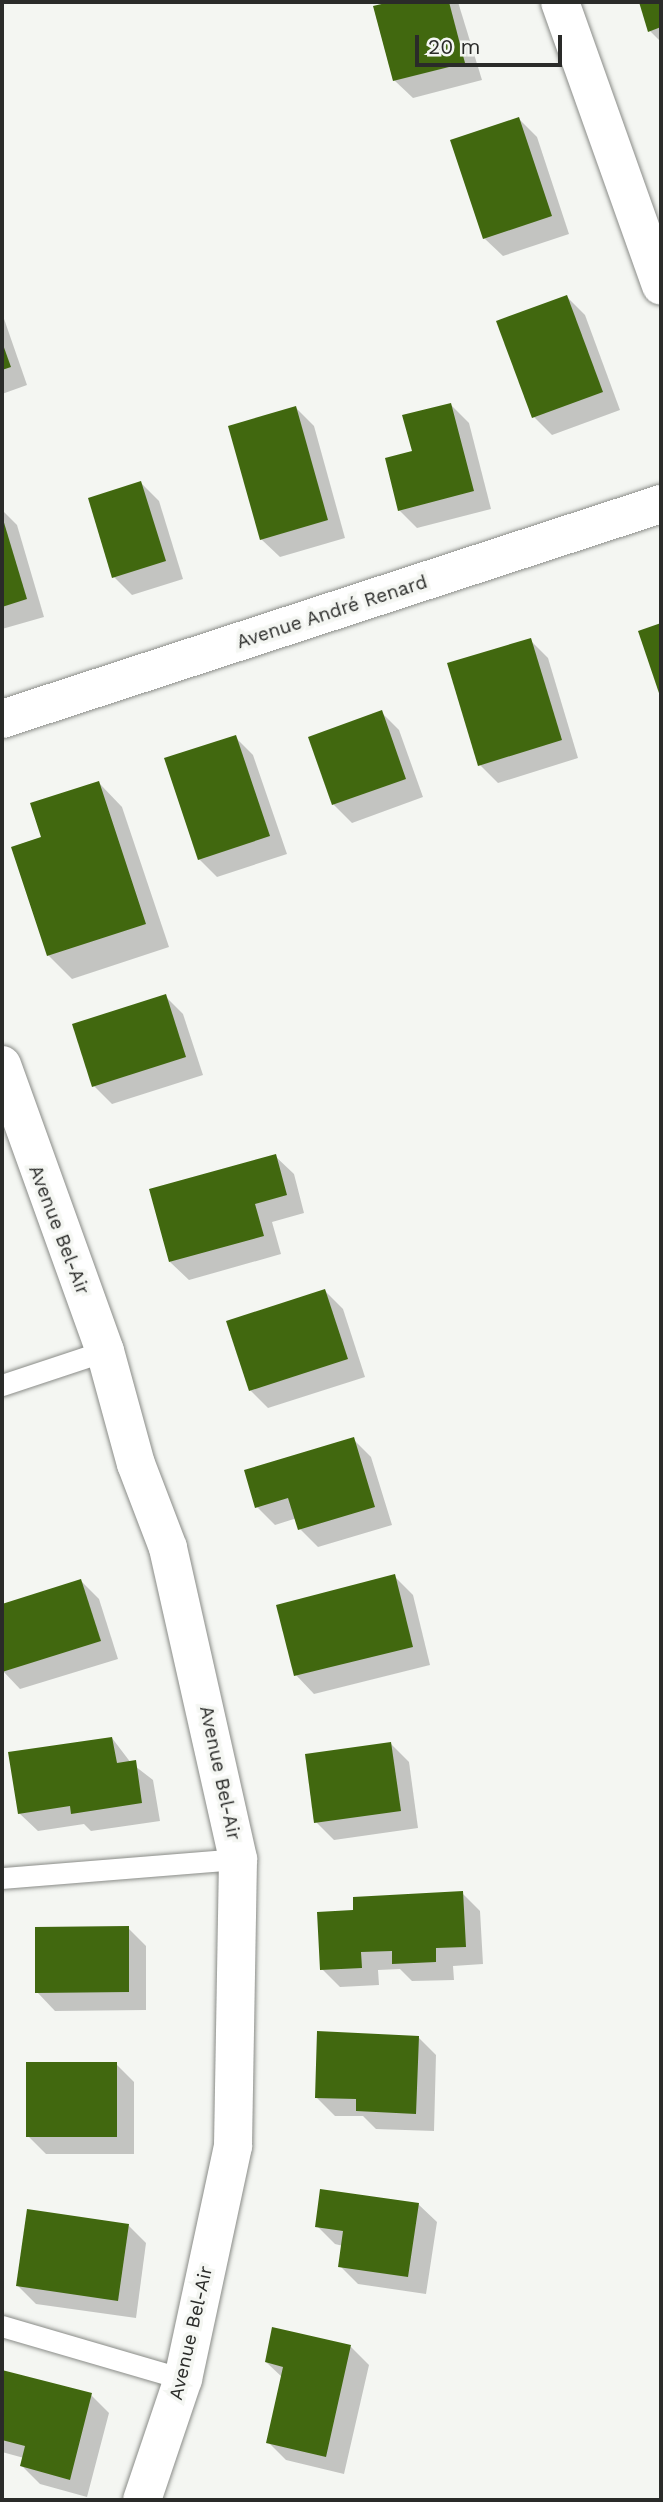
<!DOCTYPE html>
<meta charset="utf-8">
<style>
body{margin:0}
#map{position:relative;width:663px;height:2502px;overflow:hidden;background:#f4f6f2;font-family:"Work Sans",sans-serif}
div>[style]{position:absolute}
.shadow>*{inset:0;background:#0003}
.building>*{inset:0;background:#41680f}
.roads{filter:drop-shadow(0 0 2px #8a8c88) drop-shadow(0 0 2px #8a8c88)}
.service>*{height:21px;margin:-10.5px;padding:0 10.5px;transform-origin:10.5px;border-radius:10.5px;background:#fff}
.minor>*{height:38px;margin:-19px;padding:0 19px;transform-origin:19px;border-radius:19px;background:#fff}
span{translate:-50% -50%;white-space:nowrap;text-align:center;line-height:1.15;-webkit-text-stroke:7px #f4f6f2;paint-order:stroke}
.street-label{font-size:19px;color:#2a2b29}
.frame{position:absolute;inset:0;border:4px solid #2a2b29;pointer-events:none}
.scale{position:absolute;left:415px;top:35px;width:147px;height:32px;box-sizing:border-box;border:4px solid #2a2b29;border-top:0;padding-left:9px;font-size:21px;line-height:24px;white-space:nowrap;color:#2a2b29;-webkit-text-stroke:5px #f4f6f2;paint-order:stroke}
</style>
<div id="map">
<div class="shadow">
<i style="clip-path:polygon(397px 2px,458px 2px,482px 80px,413px 98px,394px 80px,375px 8px)"></i>
<i style="clip-path:polygon(641px 2px,661px 2px,661px 42px,650px 31px)"></i>
<i style="clip-path:polygon(519px 119px,537px 137px,569px 234px,503px 256px,484px 238px)"></i>
<i style="clip-path:polygon(567px 297px,585px 315px,620px 410px,552px 435px,534px 417px)"></i>
<i style="clip-path:polygon(2px 313px,27px 385px,2px 394px)"></i>
<i style="clip-path:polygon(451px 405px,469px 423px,491px 509px,417px 528px,399px 510px,414px 452px)"></i>
<i style="clip-path:polygon(296px 408px,314px 426px,345px 538px,280px 557px,261px 539px)"></i>
<i style="clip-path:polygon(141px 483px,159px 501px,183px 579px,132px 595px,114px 577px)"></i>
<i style="clip-path:polygon(2px 510px,17px 525px,44px 617px,2px 629px)"></i>
<i style="clip-path:polygon(530px 640px,548px 658px,578px 758px,498px 783px,480px 765px)"></i>
<i style="clip-path:polygon(381px 712px,399px 730px,423px 797px,352px 823px,334px 805px,310px 738px)"></i>
<i style="clip-path:polygon(235px 737px,253px 755px,287px 854px,217px 877px,199px 859px)"></i>
<i style="clip-path:polygon(99px 783px,122px 807px,169px 947px,72px 979px,48px 955px,43px 838px)"></i>
<i style="clip-path:polygon(165px 996px,183px 1014px,203px 1075px,112px 1104px,94px 1086px,74px 1025px)"></i>
<i style="clip-path:polygon(275px 1156px,294px 1174px,304px 1213px,272px 1222px,281px 1254px,189px 1280px,170px 1262px)"></i>
<i style="clip-path:polygon(325px 1291px,343px 1309px,365px 1377px,268px 1408px,250px 1390px)"></i>
<i style="clip-path:polygon(353px 1439px,371px 1457px,392px 1525px,318px 1547px,300px 1529px,297px 1518px,275px 1525px,257px 1507px)"></i>
<i style="clip-path:polygon(394px 1576px,413px 1595px,430px 1665px,314px 1694px,296px 1675px)"></i>
<i style="clip-path:polygon(81px 1581px,99px 1599px,118px 1659px,20px 1689px,2px 1670px,2px 1606px)"></i>
<i style="clip-path:polygon(112px 1738px,131px 1763px,153px 1780px,160px 1821px,91px 1831px,84px 1824px,38px 1831px,19px 1813px)"></i>
<i style="clip-path:polygon(391px 1744px,409px 1762px,418px 1828px,334px 1840px,316px 1822px)"></i>
<i style="clip-path:polygon(462px 1893px,480px 1911px,483px 1964px,453px 1966px,454px 1980px,412px 1981px,400px 1969px,378px 1970px,379px 1985px,340px 1987px,322px 1969px,355px 1912px)"></i>
<i style="clip-path:polygon(128px 1928px,146px 1946px,146px 2010px,55px 2011px,37px 1992px)"></i>
<i style="clip-path:polygon(418px 2037px,436px 2055px,434px 2131px,376px 2129px,363px 2116px,335px 2116px,317px 2098px)"></i>
<i style="clip-path:polygon(116px 2064px,134px 2082px,134px 2154px,46px 2154px,28px 2136px)"></i>
<i style="clip-path:polygon(418px 2204px,437px 2222px,426px 2294px,358px 2284px,340px 2266px,343px 2246px,335px 2244px,317px 2226px)"></i>
<i style="clip-path:polygon(128px 2225px,146px 2243px,136px 2318px,36px 2304px,18px 2286px)"></i>
<i style="clip-path:polygon(351px 2347px,369px 2365px,344px 2474px,286px 2460px,268px 2442px,283px 2378px,266px 2362px)"></i>
<i style="clip-path:polygon(2px 2372px,91px 2395px,109px 2413px,87px 2497px,40px 2484px,22px 2466px,24px 2458px,2px 2452px)"></i>
</div>
<div class="building">
<i style="clip-path:polygon(390px 2px,449px 2px,465px 63px,393px 81px,373px 6px)"></i>
<i style="clip-path:polygon(639px 2px,661px 2px,661px 27px,648px 32px)"></i>
<i style="clip-path:polygon(519px 117px,552px 216px,483px 239px,450px 140px)"></i>
<i style="clip-path:polygon(567px 295px,603px 392px,532px 418px,496px 321px)"></i>
<i style="clip-path:polygon(2px 342px,11px 367px,2px 370px)"></i>
<i style="clip-path:polygon(451px 403px,474px 491px,398px 511px,385px 458px,412px 451px,402px 415px)"></i>
<i style="clip-path:polygon(296px 406px,328px 520px,260px 540px,228px 426px)"></i>
<i style="clip-path:polygon(141px 481px,166px 561px,112px 578px,88px 498px)"></i>
<i style="clip-path:polygon(2px 516px,27px 599px,2px 607px)"></i>
<i style="clip-path:polygon(661px 623px,661px 699px,638px 631px)"></i>
<i style="clip-path:polygon(531px 638px,562px 740px,478px 766px,447px 663px)"></i>
<i style="clip-path:polygon(382px 710px,406px 779px,332px 805px,308px 737px)"></i>
<i style="clip-path:polygon(236px 735px,270px 836px,198px 860px,164px 758px)"></i>
<i style="clip-path:polygon(99px 781px,146px 924px,47px 956px,11px 847px,41px 837px,30px 803px)"></i>
<i style="clip-path:polygon(166px 994px,186px 1057px,92px 1087px,72px 1024px)"></i>
<i style="clip-path:polygon(276px 1154px,287px 1195px,255px 1204px,264px 1236px,169px 1262px,149px 1189px)"></i>
<i style="clip-path:polygon(325px 1289px,348px 1359px,249px 1391px,226px 1321px)"></i>
<i style="clip-path:polygon(354px 1437px,375px 1507px,298px 1530px,288px 1498px,255px 1508px,244px 1470px)"></i>
<i style="clip-path:polygon(395px 1574px,413px 1647px,294px 1676px,276px 1605px)"></i>
<i style="clip-path:polygon(81px 1579px,101px 1641px,2px 1672px,2px 1604px)"></i>
<i style="clip-path:polygon(112px 1737px,117px 1763px,136px 1760px,142px 1803px,71px 1814px,70px 1806px,18px 1814px,8px 1752px)"></i>
<i style="clip-path:polygon(391px 1742px,401px 1811px,314px 1823px,305px 1754px)"></i>
<i style="clip-path:polygon(463px 1891px,466px 1947px,436px 1948px,436px 1962px,392px 1964px,392px 1951px,361px 1952px,362px 1968px,320px 1970px,317px 1912px,353px 1910px,353px 1897px)"></i>
<i style="clip-path:polygon(129px 1926px,129px 1992px,35px 1993px,35px 1927px)"></i>
<i style="clip-path:polygon(317px 2031px,419px 2036px,416px 2114px,356px 2111px,356px 2099px,315px 2098px)"></i>
<i style="clip-path:polygon(26px 2062px,117px 2062px,117px 2137px,26px 2137px)"></i>
<i style="clip-path:polygon(320px 2189px,419px 2203px,408px 2277px,338px 2267px,343px 2231px,315px 2227px)"></i>
<i style="clip-path:polygon(27px 2209px,129px 2224px,118px 2301px,16px 2286px)"></i>
<i style="clip-path:polygon(272px 2327px,351px 2345px,326px 2457px,266px 2443px,283px 2367px,265px 2362px)"></i>
<i style="clip-path:polygon(2px 2370px,92px 2393px,70px 2480px,20px 2466px,25px 2446px,2px 2440px)"></i>
</div>
<div class="roads">
<div class="service">
<i style="left:2px;top:1385px;width:108px;rotate:-18.3deg"></i>
<i style="left:2px;top:1878px;width:237px;rotate:-4.6deg"></i>
<i style="left:2px;top:2326px;width:189px;rotate:16.3deg"></i>
</div>
<div class="minor">
<i style="left:560px;top:2px;width:301px;rotate:70.4deg"></i>
<i style="left:2px;top:719px;width:693px;rotate:-18.07deg"></i>
<i style="left:2px;top:1065px;width:304px;rotate:70.2deg"></i>
<i style="left:105px;top:1351px;width:117px;rotate:74.7deg"></i>
<i style="left:136px;top:1464px;width:90px;rotate:69.1deg"></i>
<i style="left:168px;top:1548px;width:319px;rotate:77.3deg"></i>
<i style="left:238px;top:1859px;width:287px;rotate:91deg"></i>
<i style="left:233px;top:2146px;width:238px;rotate:102.1deg"></i>
<i style="left:183px;top:2379px;width:128px;rotate:108.7deg"></i>
</div>
</div>
<div class="street-label">
<span style="left:332px;top:612px;rotate:-18deg">Avenue André Renard</span>
<span style="left:59px;top:1230px;rotate:69deg">Avenue Bel-Air</span>
<span style="left:220px;top:1773px;rotate:78deg">Avenue Bel-Air</span>
<span style="left:191px;top:2333px;rotate:-77deg">Avenue Bel-Air</span>
</div>
<div class="frame"></div>
<div class="scale">20 m</div>
</div>
